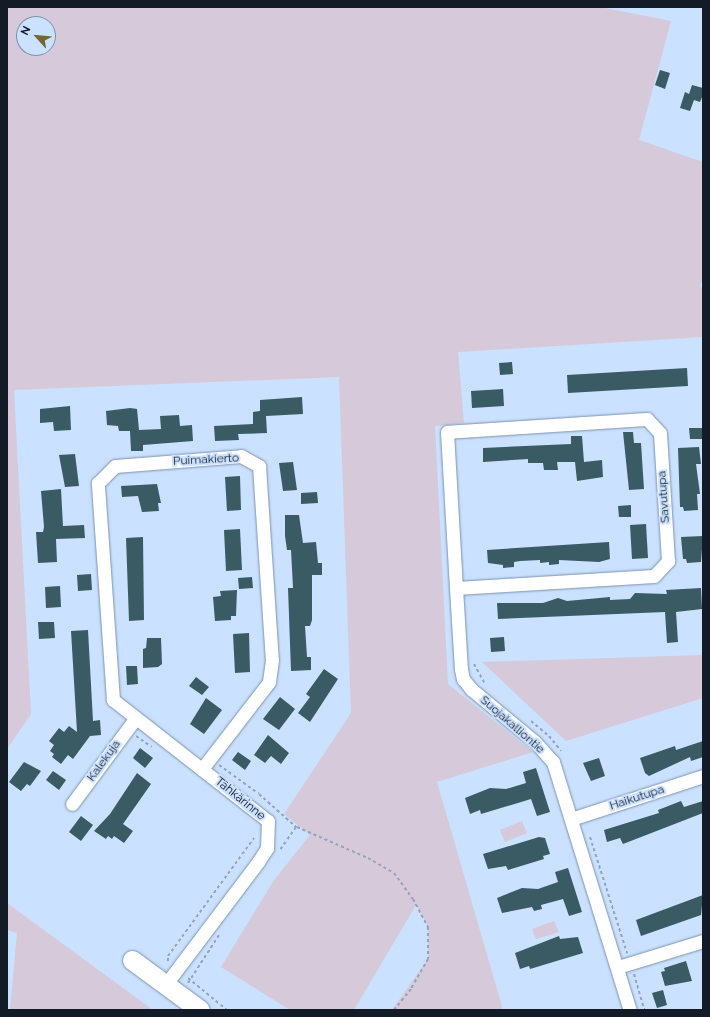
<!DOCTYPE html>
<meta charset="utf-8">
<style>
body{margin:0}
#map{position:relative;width:710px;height:1017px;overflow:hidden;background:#cae1ff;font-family:Raleway,sans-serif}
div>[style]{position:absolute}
.green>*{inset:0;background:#d5c9da}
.building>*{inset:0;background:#3a5a64}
.path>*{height:2px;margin-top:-1px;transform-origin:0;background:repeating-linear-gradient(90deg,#91a4bc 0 3px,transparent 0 6px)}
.roads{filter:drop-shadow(0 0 1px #7c92ad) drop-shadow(0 0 1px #7c92ad)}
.street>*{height:13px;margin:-6.5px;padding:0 6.5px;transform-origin:6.5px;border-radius:6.5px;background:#fff}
.secondary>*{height:19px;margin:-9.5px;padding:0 9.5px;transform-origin:9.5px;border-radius:9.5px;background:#fff}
span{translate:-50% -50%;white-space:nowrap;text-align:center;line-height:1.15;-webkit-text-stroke:4px #cae1ff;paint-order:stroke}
.street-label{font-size:12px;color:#131b26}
.frame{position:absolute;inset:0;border:8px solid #131b26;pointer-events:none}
.north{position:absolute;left:16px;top:16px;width:40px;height:40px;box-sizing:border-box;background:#cae1ff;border:1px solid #8192a8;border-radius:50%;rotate:297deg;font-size:11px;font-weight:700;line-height:16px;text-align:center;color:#131b26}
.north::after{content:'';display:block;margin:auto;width:14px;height:18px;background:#746734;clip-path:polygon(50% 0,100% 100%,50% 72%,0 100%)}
</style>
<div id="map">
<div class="green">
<i style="clip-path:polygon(evenodd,7px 7px,600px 7px,671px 21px,639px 140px,703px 162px,703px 277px,700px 287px,703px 288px,703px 337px,458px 352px,464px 423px,435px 426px,448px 684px,533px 752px,437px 782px,503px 1010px,392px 1010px,428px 959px,428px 927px,416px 905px,354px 1010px,290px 1010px,221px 967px,274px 880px,310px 835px,284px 814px,351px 713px,339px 377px,14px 390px,31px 714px,7px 749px,7px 7px,24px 24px,48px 24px,48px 48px,24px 48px,24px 24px)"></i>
<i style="clip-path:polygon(703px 655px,703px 698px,566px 741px,482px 662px)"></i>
<i style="clip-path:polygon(522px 821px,527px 833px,505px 842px,500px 830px)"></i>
<i style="clip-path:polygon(7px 903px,153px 1010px,10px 1010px,17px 933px,7px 930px)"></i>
<i style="clip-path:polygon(554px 921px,559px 932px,536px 939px,532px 929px)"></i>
</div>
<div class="building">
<i style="clip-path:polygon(660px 70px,670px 73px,665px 89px,655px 85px)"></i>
<i style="clip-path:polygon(692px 85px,703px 88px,703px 95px,700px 102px,694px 100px,690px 111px,680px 108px,685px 92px,689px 94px)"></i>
<i style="clip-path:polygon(512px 362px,513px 374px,500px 375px,499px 363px)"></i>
<i style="clip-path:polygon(687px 368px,688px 386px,568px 393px,567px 375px)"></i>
<i style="clip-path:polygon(503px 389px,504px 406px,472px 408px,471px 391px)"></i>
<i style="clip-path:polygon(302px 397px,303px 414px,266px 416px,267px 433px,238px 434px,239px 440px,215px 441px,214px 426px,253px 424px,253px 412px,260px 411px,260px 400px)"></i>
<i style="clip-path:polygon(70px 406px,71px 430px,54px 431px,53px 422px,40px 423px,40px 409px)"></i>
<i style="clip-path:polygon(130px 408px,137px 409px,139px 430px,161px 429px,160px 416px,179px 415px,180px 426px,192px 425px,193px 441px,143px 445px,143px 451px,131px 451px,130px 431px,119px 431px,118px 426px,107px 425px,106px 411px)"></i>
<i style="clip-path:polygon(689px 428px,703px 428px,703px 439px,690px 439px)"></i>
<i style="clip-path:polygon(623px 432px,633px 432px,634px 443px,641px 443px,644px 489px,629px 490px)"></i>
<i style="clip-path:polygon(571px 436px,582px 436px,584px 462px,602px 460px,603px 477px,577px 481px,575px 462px,557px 462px,558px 470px,544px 470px,543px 463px,528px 463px,528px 459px,483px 462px,483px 448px,571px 444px)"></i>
<i style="clip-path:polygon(699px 447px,701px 464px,696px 464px,700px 494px,697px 494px,698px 510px,684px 511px,683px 507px,680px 507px,678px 448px)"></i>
<i style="clip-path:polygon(75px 454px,79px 486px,65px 487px,59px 455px)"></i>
<i style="clip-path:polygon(293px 462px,297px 490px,283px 491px,279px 463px)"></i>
<i style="clip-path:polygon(240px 476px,241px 510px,227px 511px,225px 477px)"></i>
<i style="clip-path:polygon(157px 484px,161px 503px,158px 503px,159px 511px,142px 512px,138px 496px,122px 497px,121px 486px)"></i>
<i style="clip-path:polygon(61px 489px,63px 526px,84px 525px,85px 538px,56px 539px,57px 562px,38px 563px,36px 532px,43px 532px,44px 527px,41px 491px)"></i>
<i style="clip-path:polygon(317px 492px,318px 503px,301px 504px,301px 493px)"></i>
<i style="clip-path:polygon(631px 505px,631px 517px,619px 517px,618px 506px)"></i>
<i style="clip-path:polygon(285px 515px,299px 515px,303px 543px,316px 542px,318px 563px,322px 563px,322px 575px,312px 575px,312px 620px,310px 626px,305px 626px,307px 657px,311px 657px,311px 670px,291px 671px,288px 588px,293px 588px,291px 550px,287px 550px,285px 536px)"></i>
<i style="clip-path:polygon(646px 524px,648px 558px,632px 559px,630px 525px)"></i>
<i style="clip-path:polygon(240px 529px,242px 570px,226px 571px,224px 530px)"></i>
<i style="clip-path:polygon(703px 536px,701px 562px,687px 563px,686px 559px,683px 559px,681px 537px)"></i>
<i style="clip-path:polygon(143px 537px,144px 620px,129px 621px,126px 538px)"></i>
<i style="clip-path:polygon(609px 542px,610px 559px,599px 562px,559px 560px,559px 564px,549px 565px,549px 562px,540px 563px,540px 560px,520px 561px,514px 562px,514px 567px,503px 568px,503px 565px,488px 563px,487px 550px)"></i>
<i style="clip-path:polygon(91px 574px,92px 590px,78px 591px,77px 575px)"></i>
<i style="clip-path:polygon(252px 577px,253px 588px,239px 589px,238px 578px)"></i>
<i style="clip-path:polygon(60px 586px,61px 607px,46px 608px,45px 587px)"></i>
<i style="clip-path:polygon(701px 588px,702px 609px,676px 612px,678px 642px,667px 643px,665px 612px,498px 619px,497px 603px,543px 603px,558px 598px,567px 601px,610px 597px,610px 600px,630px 599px,635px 593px,667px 594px,666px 590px)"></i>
<i style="clip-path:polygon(237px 590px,236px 616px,231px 616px,231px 620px,215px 621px,213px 597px,221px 596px,220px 591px)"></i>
<i style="clip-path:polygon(38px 622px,54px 622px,55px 638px,39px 639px)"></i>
<i style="clip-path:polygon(88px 630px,93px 721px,100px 720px,101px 735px,90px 736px,73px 759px,68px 755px,61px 764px,52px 757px,54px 754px,50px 751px,54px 745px,49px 741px,59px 728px,64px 732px,69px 726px,77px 732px,71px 631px)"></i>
<i style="clip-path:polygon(249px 633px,250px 672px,235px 673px,233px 634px)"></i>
<i style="clip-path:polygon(504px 637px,505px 651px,491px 652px,490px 638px)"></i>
<i style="clip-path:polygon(147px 638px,161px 638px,162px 664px,158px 667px,143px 668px,143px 649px,146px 648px)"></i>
<i style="clip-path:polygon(126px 666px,137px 666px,138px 684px,127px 685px)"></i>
<i style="clip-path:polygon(324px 669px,338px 679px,310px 722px,298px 713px,310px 697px,306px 694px)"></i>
<i style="clip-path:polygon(196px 677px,209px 687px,202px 695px,189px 686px)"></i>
<i style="clip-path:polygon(280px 697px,295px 709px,279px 730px,263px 719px)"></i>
<i style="clip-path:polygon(206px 698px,222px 710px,204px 734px,190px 724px)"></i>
<i style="clip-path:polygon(268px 735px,289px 753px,281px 764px,271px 756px,265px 763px,254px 755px)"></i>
<i style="clip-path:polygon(703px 741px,703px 757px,691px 761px,690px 757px,649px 776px,645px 773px,640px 758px,675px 746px,676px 750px)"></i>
<i style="clip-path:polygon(140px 748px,153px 758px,145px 768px,133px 758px)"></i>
<i style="clip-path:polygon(238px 752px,251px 761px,245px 770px,232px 760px)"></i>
<i style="clip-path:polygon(599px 758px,605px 776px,591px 781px,583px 763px)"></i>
<i style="clip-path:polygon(24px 762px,41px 771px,30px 786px,27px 784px,21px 791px,9px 782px)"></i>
<i style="clip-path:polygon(536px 768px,550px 812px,537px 816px,531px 799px,481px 814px,480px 810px,470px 814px,465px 798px,490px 788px,506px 789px,526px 783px,523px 772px)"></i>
<i style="clip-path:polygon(53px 771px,66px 780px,59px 790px,46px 780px)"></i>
<i style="clip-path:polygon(137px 773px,151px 784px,123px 824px,133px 831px,124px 843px,114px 836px,112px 839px,108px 836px,106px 839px,94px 831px,110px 814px)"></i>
<i style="clip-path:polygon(681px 801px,684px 807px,703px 801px,703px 813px,623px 844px,620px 838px,607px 842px,604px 830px,659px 813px,658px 810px)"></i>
<i style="clip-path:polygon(81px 816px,93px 825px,81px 841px,69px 832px)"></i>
<i style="clip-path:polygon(539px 837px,545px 838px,550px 854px,543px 856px,544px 859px,508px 870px,506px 866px,488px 869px,483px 854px)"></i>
<i style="clip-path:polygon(568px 868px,582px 912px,569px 916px,563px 899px,541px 905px,542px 909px,534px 911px,532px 907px,502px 913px,497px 898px,522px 888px,538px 889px,558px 882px,555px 872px)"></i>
<i style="clip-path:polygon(703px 895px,701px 915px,641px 936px,636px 920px)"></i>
<i style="clip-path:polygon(559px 936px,560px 939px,578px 937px,583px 953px,530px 969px,529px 966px,520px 969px,515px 953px)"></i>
<i style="clip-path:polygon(686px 961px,692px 981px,665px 986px,661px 972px,665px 971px,664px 968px)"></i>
<i style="clip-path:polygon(663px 990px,667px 1005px,657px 1008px,652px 993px)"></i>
</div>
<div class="path">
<i style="left:474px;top:664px;width:23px;rotate:61deg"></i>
<i style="left:531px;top:721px;width:23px;rotate:40deg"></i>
<i style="left:549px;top:736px;width:19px;rotate:51deg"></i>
<i style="left:136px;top:736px;width:19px;rotate:35deg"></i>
<i style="left:219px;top:765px;width:49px;rotate:35.9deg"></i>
<i style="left:259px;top:794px;width:50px;rotate:41.7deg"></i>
<i style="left:296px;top:827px;width:28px;rotate:125deg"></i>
<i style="left:297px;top:827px;width:77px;rotate:23.6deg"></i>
<i style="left:368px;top:858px;width:30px;rotate:30deg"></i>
<i style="left:394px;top:873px;width:32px;rotate:54deg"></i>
<i style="left:413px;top:899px;width:32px;rotate:62deg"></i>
<i style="left:428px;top:927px;width:32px;rotate:90deg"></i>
<i style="left:428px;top:959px;width:34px;rotate:120deg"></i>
<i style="left:411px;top:989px;width:27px;rotate:129deg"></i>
<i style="left:590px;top:837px;width:122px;rotate:72.3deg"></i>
<i style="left:168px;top:961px;width:5px;rotate:-90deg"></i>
<i style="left:168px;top:956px;width:146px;rotate:-53.9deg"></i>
<i style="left:634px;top:974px;width:37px;rotate:74deg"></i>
<i style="left:188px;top:978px;width:50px;rotate:39.4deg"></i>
<i style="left:188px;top:983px;width:57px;rotate:-57.1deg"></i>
</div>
<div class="roads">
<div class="street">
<i style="left:456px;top:588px;width:198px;rotate:-3.5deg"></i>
<i style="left:654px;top:576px;width:21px;rotate:-47deg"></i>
<i style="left:668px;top:561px;width:128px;rotate:-93.6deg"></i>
<i style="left:660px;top:433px;width:19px;rotate:-133deg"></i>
<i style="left:647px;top:419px;width:200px;rotate:176.3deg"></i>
<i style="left:447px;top:432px;width:156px;rotate:86.7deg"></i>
<i style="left:456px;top:588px;width:81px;rotate:86.5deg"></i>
<i style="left:461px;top:669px;width:10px;rotate:79deg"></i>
<i style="left:463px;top:679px;width:13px;rotate:51deg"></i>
<i style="left:471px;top:689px;width:83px;rotate:39.6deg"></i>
<i style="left:535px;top:742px;width:27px;rotate:48deg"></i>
<i style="left:553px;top:762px;width:260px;rotate:72.8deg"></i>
<i style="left:72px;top:804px;width:106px;rotate:-53.5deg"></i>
<i style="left:571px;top:819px;width:139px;rotate:-18deg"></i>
<i style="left:618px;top:967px;width:89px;rotate:-17deg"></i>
<i style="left:166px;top:984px;width:153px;rotate:-53deg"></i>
<i style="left:258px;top:862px;width:17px;rotate:-57deg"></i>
<i style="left:267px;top:848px;width:27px;rotate:-88deg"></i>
<i style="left:268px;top:821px;width:197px;rotate:-142deg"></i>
<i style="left:113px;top:700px;width:218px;rotate:-94deg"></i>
<i style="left:98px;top:483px;width:24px;rotate:-45deg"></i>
<i style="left:115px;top:466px;width:126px;rotate:-4.5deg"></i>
<i style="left:241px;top:456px;width:21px;rotate:29deg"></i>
<i style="left:259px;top:466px;width:194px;rotate:86.2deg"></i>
<i style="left:272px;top:660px;width:22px;rotate:98deg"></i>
<i style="left:269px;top:682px;width:110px;rotate:127.6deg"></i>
</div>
<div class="secondary">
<i style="left:132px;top:960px;width:84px;rotate:36.3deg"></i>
</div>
</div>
<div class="street-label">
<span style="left:206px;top:460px;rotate:-3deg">Puimakierto</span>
<span style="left:664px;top:497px;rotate:-94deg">Savutupa</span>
<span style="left:512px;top:725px;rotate:41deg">Suojakalliontie</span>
<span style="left:104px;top:761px;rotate:-54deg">Kalekuja</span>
<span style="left:637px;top:798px;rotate:-18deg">Haikutupa</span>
<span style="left:240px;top:799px;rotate:39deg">Tähkärinne</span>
</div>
<div class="frame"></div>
<div class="north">N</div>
</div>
